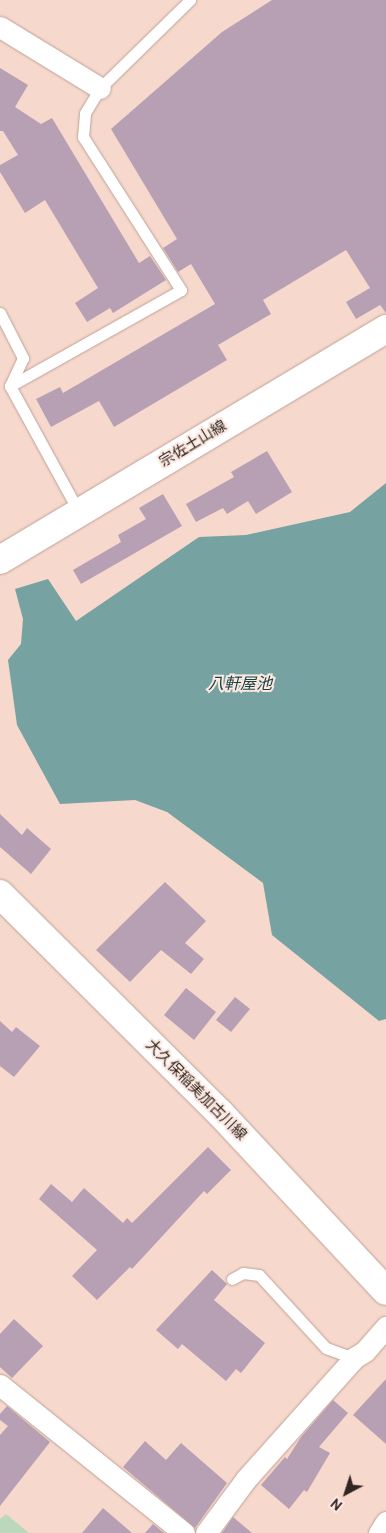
<!DOCTYPE html>
<meta charset="utf-8">
<style>
body{margin:0}
#map{position:relative;width:386px;height:1533px;overflow:hidden;background:#f7d8cc;font-family:Cabin,"Noto Sans JP",sans-serif}
div>[style]{position:absolute}
.green>*{inset:0;background:#bcd8bc}
.water>*{inset:0;background:#76a3a2}
.building>*{inset:0;background:#b7a0b4}
.roads{filter:drop-shadow(0 0 1px #bea196) drop-shadow(0 0 1px #bea196)}
.lane>*{height:11px;margin:-5.5px;padding:0 5.5px;transform-origin:5.5px;border-radius:5.5px;background:#fff}
.street>*{height:21px;margin:-10.5px;padding:0 10.5px;transform-origin:10.5px;border-radius:10.5px;background:#fff}
.secondary>*{height:28px;margin:-14px;padding:0 14px;transform-origin:14px;border-radius:14px;background:#fff}
.primary>*{height:28px;margin:-14px;padding:0 14px;transform-origin:14px;border-radius:14px;background:#fff}
span{translate:-50% -50%;white-space:nowrap;text-align:center;line-height:1.15;-webkit-text-stroke:4px #fbe8e1;paint-order:stroke}
.street-label{font-size:15px;color:#312621}
.water-label{font-size:16px;color:#194444;font-style:italic}
.north{position:absolute;left:321px;top:1468px;width:50px;height:50px;-webkit-text-stroke:4px #fbe8e1;paint-order:stroke;rotate:220deg;font-size:14px;font-weight:700;line-height:20px;text-align:center;color:#312621}
.north::after{content:'';display:block;margin:auto;width:18px;height:22px;background:#312621;clip-path:polygon(50% 0,100% 100%,50% 72%,0 100%)}
</style>
<div id="map">
<div class="green">
<i style="clip-path:polygon(6px 1514px,29px 1533px,0 1533px,0 1519px)"></i>
</div>
<div class="water">
<i style="clip-path:polygon(386px 483px,386px 1019px,379px 1021px,272px 935px,263px 883px,167px 812px,135px 800px,60px 804px,17px 725px,8px 660px,21px 644px,23px 619px,15px 589px,48px 579px,76px 621px,199px 537px,246px 535px,350px 512px)"></i>
</div>
<div class="building">
<i style="clip-path:polygon(272px 0,386px 0,386px 313px,380px 305px,356px 319px,346px 302px,370px 288px,346px 250px,263px 300px,271px 314px,218px 345px,227px 360px,114px 427px,99px 401px,51px 427px,36px 399px,60px 387px,63px 393px,215px 304px,191px 264px,178px 272px,163px 248px,177px 239px,111px 129px,222px 32px)"></i>
<i style="clip-path:polygon(0 68px,28px 85px,15px 107px,41px 124px,52px 118px,139px 263px,150px 256px,166px 280px,113px 313px,110px 308px,87px 322px,75px 303px,98px 288px,45px 200px,25px 213px,0 172px,0 165px,18px 155px,3px 131px,0 131px)"></i>
<i style="clip-path:polygon(267px 451px,292px 492px,256px 514px,248px 501px,227px 514px,223px 508px,196px 522px,186px 504px,234px 477px,231px 472px)"></i>
<i style="clip-path:polygon(163px 494px,182px 526px,81px 584px,73px 570px,121px 542px,118px 535px,146px 519px,139px 508px)"></i>
<i style="clip-path:polygon(0 814px,22px 835px,27px 828px,51px 849px,31px 874px,0 847px)"></i>
<i style="clip-path:polygon(165px 882px,206px 921px,185px 943px,204px 959px,191px 974px,161px 950px,130px 982px,96px 950px)"></i>
<i style="clip-path:polygon(186px 988px,216px 1012px,194px 1040px,164px 1015px)"></i>
<i style="clip-path:polygon(235px 997px,250px 1009px,231px 1032px,216px 1020px)"></i>
<i style="clip-path:polygon(0 1021px,12px 1032px,16px 1027px,40px 1046px,14px 1077px,0 1066px)"></i>
<i style="clip-path:polygon(208px 1147px,231px 1170px,207px 1194px,204px 1191px,132px 1269px,130px 1267px,97px 1300px,72px 1276px,97px 1250px,39px 1199px,51px 1184px,72px 1202px,84px 1188px,123px 1223px,127px 1218px,132px 1223px)"></i>
<i style="clip-path:polygon(212px 1270px,227px 1284px,214px 1300px,265px 1343px,241px 1373px,236px 1369px,226px 1381px,182px 1344px,178px 1349px,156px 1330px)"></i>
<i style="clip-path:polygon(14px 1319px,43px 1346px,12px 1378px,0 1367px,0 1334px)"></i>
<i style="clip-path:polygon(386px 1379px,386px 1444px,353px 1415px)"></i>
<i style="clip-path:polygon(333px 1400px,348px 1413px,319px 1447px,330px 1453px,307px 1492px,304px 1490px,289px 1509px,261px 1485px,285px 1457px,287px 1459px,301px 1437px)"></i>
<i style="clip-path:polygon(7px 1406px,50px 1442px,0 1506px,0 1435px,8px 1426px,0 1420px,0 1414px)"></i>
<i style="clip-path:polygon(145px 1441px,166px 1460px,181px 1443px,227px 1483px,195px 1528px,123px 1467px)"></i>
<i style="clip-path:polygon(103px 1508px,132px 1533px,82px 1533px)"></i>
<i style="clip-path:polygon(233px 1517px,252px 1533px,222px 1533px)"></i>
<i style="clip-path:polygon(153px 1524px,164px 1533px,145px 1533px)"></i>
</div>
<div class="roads">
<div class="lane">
<i style="left:0;top:313px;width:51px;rotate:62.9deg"></i>
<i style="left:23px;top:358px;width:31px;rotate:115deg"></i>
<i style="left:10px;top:386px;width:144px;rotate:61.3deg"></i>
<i style="left:10px;top:386px;width:196px;rotate:-29.3deg"></i>
<i style="left:181px;top:290px;width:182px;rotate:-122.6deg"></i>
<i style="left:83px;top:137px;width:24px;rotate:-85deg"></i>
<i style="left:85px;top:113px;width:29px;rotate:-59deg"></i>
<i style="left:100px;top:88px;width:126px;rotate:-44.4deg"></i>
<i style="left:232px;top:1279px;width:13px;rotate:-29deg"></i>
<i style="left:243px;top:1273px;width:16px;rotate:7deg"></i>
<i style="left:259px;top:1275px;width:99px;rotate:47.5deg"></i>
<i style="left:326px;top:1348px;width:30px;rotate:20deg"></i>
</div>
<div class="street">
<i style="left:0;top:27px;width:117px;rotate:31.4deg"></i>
<i style="left:0;top:1385px;width:236px;rotate:38.8deg"></i>
<i style="left:206px;top:1533px;width:67px;rotate:-53.5deg"></i>
<i style="left:246px;top:1479px;width:162px;rotate:-48.2deg"></i>
<i style="left:354px;top:1358px;width:13px;rotate:-32deg"></i>
<i style="left:365px;top:1351px;width:32px;rotate:-49deg"></i>
<i style="left:379px;top:1533px;width:13px;rotate:-58deg"></i>
</div>
<div class="secondary">
<i style="left:0;top:894px;width:310px;rotate:44.9deg"></i>
<i style="left:220px;top:1113px;width:243px;rotate:47deg"></i>
</div>
<div class="primary">
<i style="left:0;top:560px;width:450px;rotate:-30.9deg"></i>
</div>
</div>
<div class="street-label">
<span style="left:193px;top:444px;rotate:-31deg">宗佐土山線</span>
<span style="left:196px;top:1090px;rotate:45deg">大久保稲美加古川線</span>
</div>
<div class="water-label">
<span style="left:240px;top:684px">八軒屋池</span>
</div>
<div class="north">N</div>
</div>
